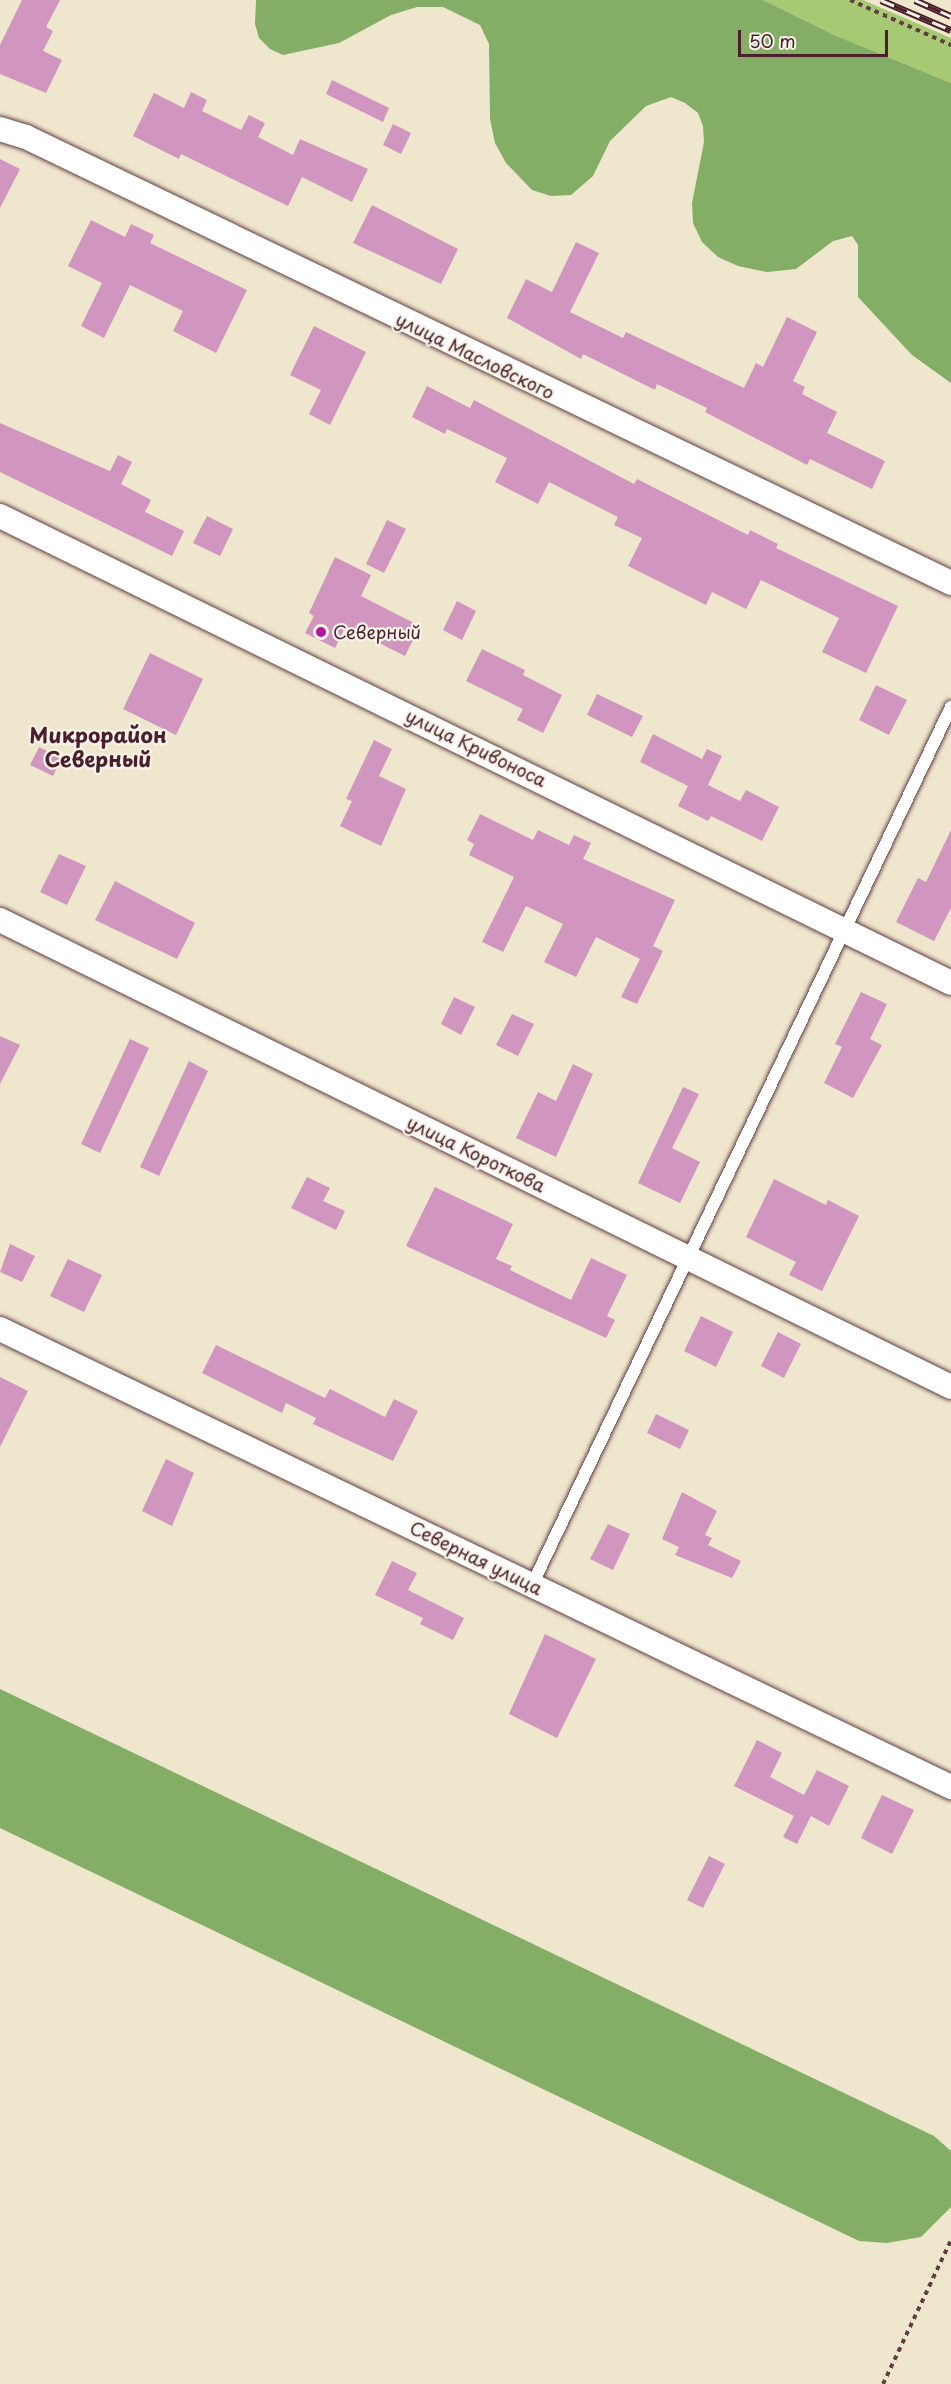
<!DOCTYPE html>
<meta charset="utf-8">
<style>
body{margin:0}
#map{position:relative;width:951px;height:2384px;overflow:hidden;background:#efe7cd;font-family:"Playpen Sans",sans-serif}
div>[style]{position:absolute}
.green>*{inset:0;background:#a6c973}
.forest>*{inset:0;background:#84ad65}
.building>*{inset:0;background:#d196c0}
.path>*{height:4px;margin-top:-2px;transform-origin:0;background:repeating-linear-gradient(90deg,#633d43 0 4.5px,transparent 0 9px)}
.roads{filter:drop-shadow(0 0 2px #633d43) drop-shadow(0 0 2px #633d43)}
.service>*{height:12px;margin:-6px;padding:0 6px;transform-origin:6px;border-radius:6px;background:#fff}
.minor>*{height:24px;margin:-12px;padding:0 12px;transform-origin:12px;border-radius:12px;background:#fff}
.rail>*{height:7px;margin-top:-3.5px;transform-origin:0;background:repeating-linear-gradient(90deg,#f7f3e8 0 14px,#4a1f2b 0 28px);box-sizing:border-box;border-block:2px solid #4a1f2b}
.dots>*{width:16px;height:16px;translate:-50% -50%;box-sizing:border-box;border:3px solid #f7f3e8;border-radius:50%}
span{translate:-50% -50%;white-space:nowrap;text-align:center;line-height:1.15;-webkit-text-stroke:4.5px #f7f3e8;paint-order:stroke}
.street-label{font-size:18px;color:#4a1f2b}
.poi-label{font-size:18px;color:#4a1f2b}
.left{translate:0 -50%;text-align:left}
.quarter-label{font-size:21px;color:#4a1f2b;font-weight:700}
.scale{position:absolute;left:738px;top:30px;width:150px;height:27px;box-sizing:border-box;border:3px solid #4a1f2b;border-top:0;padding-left:8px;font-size:18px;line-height:21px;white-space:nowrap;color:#4a1f2b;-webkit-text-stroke:4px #f7f3e8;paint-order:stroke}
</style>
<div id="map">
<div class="green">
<i style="clip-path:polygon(763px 0,863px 0,951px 38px,951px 83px,834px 35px)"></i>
</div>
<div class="forest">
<i style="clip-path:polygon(256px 0,763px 0,834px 35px,951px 83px,951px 383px,912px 355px,858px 297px,858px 245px,852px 236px,833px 241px,796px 269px,767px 272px,738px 266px,718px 257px,702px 242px,693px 223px,692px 203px,704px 142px,703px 126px,698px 113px,685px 103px,671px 97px,646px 106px,610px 141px,593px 176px,571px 195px,551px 196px,532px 190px,506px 163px,495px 143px,490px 119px,489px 44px,480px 25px,443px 7px,417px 7px,391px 15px,339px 43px,283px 55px,270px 49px,259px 38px,255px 24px)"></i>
<i style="clip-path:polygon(0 1689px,934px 2136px,951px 2151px,951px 2207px,921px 2237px,887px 2243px,859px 2241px,0 1828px)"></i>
</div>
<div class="building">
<i style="clip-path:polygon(22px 0,60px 0,46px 27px,53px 31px,43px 51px,62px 60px,46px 93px,0 74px,0 45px)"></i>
<i style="clip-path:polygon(332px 80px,389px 108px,383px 122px,326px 94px)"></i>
<i style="clip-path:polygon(191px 92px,207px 100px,202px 111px,241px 130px,249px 115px,265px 123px,258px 137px,293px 155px,300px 139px,368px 169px,352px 202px,302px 177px,288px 206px,181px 154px,179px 159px,133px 136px,154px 93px,184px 108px)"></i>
<i style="clip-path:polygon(393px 124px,411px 133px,401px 154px,383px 145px)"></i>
<i style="clip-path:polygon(0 159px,20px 169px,0 208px)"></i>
<i style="clip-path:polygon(372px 205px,458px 249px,441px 284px,353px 243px)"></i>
<i style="clip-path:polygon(91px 220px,125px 237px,131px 224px,154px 235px,150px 243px,247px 290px,216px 353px,173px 331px,183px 311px,130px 285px,104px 338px,81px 326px,102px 283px,68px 266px)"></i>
<i style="clip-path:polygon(576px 242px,599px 253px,570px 312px,623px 338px,626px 332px,744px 388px,756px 363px,763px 367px,787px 317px,817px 332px,793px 381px,805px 387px,802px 394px,837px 412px,827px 433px,885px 461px,872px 489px,810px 459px,807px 465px,705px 412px,707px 408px,657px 384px,655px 390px,583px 354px,581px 359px,507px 318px,526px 279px,552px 292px)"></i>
<i style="clip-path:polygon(314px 326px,366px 352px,330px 425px,309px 414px,321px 390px,290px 375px)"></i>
<i style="clip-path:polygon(427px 386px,470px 408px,474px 400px,634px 484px,637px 479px,748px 535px,750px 530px,778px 544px,776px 548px,898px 606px,866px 673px,822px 652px,839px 618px,761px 580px,746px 609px,712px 592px,706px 605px,628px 566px,642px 538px,614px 525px,618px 517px,549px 482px,538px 504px,495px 482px,507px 458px,447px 429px,445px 434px,412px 417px)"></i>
<i style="clip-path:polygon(0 423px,110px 471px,118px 455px,132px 462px,121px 484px,151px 500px,145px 512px,184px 531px,172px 556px,0 472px)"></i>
<i style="clip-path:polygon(207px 516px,233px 529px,220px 556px,193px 543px)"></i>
<i style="clip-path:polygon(387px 520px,406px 529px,384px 573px,366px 564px)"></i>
<i style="clip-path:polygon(335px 557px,371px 575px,361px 596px,420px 626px,405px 656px,353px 630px,351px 634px,344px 630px,335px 648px,305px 633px,314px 616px,309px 613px)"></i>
<i style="clip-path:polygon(457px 601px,476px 611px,462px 640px,443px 630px)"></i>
<i style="clip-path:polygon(482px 649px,525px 670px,523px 675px,562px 695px,543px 733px,517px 720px,523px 709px,466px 681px)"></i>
<i style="clip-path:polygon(150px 653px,203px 679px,176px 735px,123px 709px)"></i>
<i style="clip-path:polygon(876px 685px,907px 700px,889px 735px,859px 720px)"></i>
<i style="clip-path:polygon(597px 694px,643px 716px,632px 737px,587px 715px)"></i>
<i style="clip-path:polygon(653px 734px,702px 759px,707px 749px,722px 756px,708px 785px,740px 801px,746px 790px,779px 807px,762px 841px,711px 816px,708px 821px,678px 806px,688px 786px,640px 762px)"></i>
<i style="clip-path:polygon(374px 740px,392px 749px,379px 776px,406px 789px,381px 846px,340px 826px,352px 801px,346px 799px)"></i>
<i style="clip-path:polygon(39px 747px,62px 758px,53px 776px,30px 765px)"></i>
<i style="clip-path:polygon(480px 814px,533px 840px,538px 830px,569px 845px,574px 835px,591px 843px,583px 859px,675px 900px,653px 946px,663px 951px,637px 1004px,621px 997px,640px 959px,596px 937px,576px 977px,544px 962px,563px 924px,526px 906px,503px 952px,482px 942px,514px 877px,469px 855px,474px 844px,467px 840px)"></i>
<i style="clip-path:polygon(951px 830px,951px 908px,934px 941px,896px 922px,918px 878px,926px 882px)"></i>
<i style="clip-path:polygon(59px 854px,86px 866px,67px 905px,40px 892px)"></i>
<i style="clip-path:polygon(115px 881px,195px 923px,177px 959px,95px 920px)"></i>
<i style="clip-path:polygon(861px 992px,887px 1004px,870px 1039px,882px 1045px,853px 1098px,824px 1083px,842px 1047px,835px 1044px)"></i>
<i style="clip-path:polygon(454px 997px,475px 1007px,461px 1035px,441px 1024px)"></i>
<i style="clip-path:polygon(512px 1014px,534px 1024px,518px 1056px,496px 1045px)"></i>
<i style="clip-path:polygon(0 1036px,20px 1045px,0 1084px)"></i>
<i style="clip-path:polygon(130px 1039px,149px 1048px,100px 1153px,81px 1144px)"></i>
<i style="clip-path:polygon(189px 1061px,208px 1071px,159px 1176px,140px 1167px)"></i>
<i style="clip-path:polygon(573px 1064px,593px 1074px,556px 1157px,516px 1138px,538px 1092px,556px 1101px)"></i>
<i style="clip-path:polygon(683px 1087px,699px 1094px,672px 1148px,700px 1162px,680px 1203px,638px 1183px)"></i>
<i style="clip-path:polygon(307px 1177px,330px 1188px,323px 1201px,345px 1211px,336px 1230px,291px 1208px)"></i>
<i style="clip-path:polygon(774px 1179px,826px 1205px,828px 1200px,859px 1216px,822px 1291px,789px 1275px,796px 1262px,746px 1237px)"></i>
<i style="clip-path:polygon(435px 1187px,513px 1224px,496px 1259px,512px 1266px,510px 1270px,571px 1300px,591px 1258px,627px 1275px,607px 1316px,615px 1320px,606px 1338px,406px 1246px)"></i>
<i style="clip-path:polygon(10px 1244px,35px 1256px,22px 1282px,0 1272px)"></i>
<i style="clip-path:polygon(68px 1259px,102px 1275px,84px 1312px,50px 1296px)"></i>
<i style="clip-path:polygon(701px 1316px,733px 1332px,716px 1367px,684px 1351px)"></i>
<i style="clip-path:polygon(778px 1332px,801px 1344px,784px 1378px,761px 1366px)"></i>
<i style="clip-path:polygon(216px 1345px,325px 1398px,330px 1389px,385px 1417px,394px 1399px,418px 1411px,393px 1461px,313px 1424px,316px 1418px,286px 1403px,282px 1413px,202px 1373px)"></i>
<i style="clip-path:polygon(0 1377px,28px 1391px,0 1447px)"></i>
<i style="clip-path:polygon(656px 1414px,689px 1430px,680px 1449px,647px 1433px)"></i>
<i style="clip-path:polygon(166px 1459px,194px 1473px,172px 1526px,142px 1511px)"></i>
<i style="clip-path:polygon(682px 1492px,717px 1511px,705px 1535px,712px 1538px,708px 1545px,741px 1561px,732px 1578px,675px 1555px,679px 1547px,662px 1539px)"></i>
<i style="clip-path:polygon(608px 1524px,630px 1534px,613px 1570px,590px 1559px)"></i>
<i style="clip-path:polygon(392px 1561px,417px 1573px,408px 1590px,464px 1618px,453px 1640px,420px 1624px,423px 1618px,375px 1595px)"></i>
<i style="clip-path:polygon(545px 1634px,596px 1659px,557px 1738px,509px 1714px)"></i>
<i style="clip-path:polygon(757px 1740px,782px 1753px,770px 1777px,804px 1795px,817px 1770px,849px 1786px,829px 1826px,811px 1816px,797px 1844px,783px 1837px,794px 1816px,734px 1786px)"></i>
<i style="clip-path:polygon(882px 1795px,914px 1810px,892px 1854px,861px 1838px)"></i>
<i style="clip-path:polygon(709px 1856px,725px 1864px,703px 1908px,687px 1900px)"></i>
</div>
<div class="path">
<i style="left:850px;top:0;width:111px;rotate:24deg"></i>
<i style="left:883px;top:2384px;width:159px;rotate:-64.7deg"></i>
</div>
<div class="roads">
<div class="service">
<i style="left:532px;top:1585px;width:973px;rotate:-64.49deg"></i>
</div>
<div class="minor">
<i style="left:0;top:129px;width:27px;rotate:17deg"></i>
<i style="left:26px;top:137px;width:1027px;rotate:25.74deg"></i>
<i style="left:0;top:516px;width:1059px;rotate:26.15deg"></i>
<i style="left:0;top:920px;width:1059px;rotate:26.15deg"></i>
<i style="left:0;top:1329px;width:1056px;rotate:25.72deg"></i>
</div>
</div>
<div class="rail">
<i style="left:881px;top:0;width:76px;rotate:23.2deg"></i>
<i style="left:915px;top:0;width:39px;rotate:24deg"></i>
</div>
<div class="dots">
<i style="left:321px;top:632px;background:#b5179e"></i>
</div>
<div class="street-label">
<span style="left:475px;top:356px;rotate:26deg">улица Масловского</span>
<span style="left:476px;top:748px;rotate:26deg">улица Кривоноса</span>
<span style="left:476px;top:1154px;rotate:26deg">улица Короткова</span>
<span style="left:476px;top:1558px;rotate:26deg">Северная улица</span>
</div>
<div class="poi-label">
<span class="left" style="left:333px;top:632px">Северный</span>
</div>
<div class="quarter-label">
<span style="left:98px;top:746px">Микрорайон<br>Северный</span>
</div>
<div class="scale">50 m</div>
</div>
